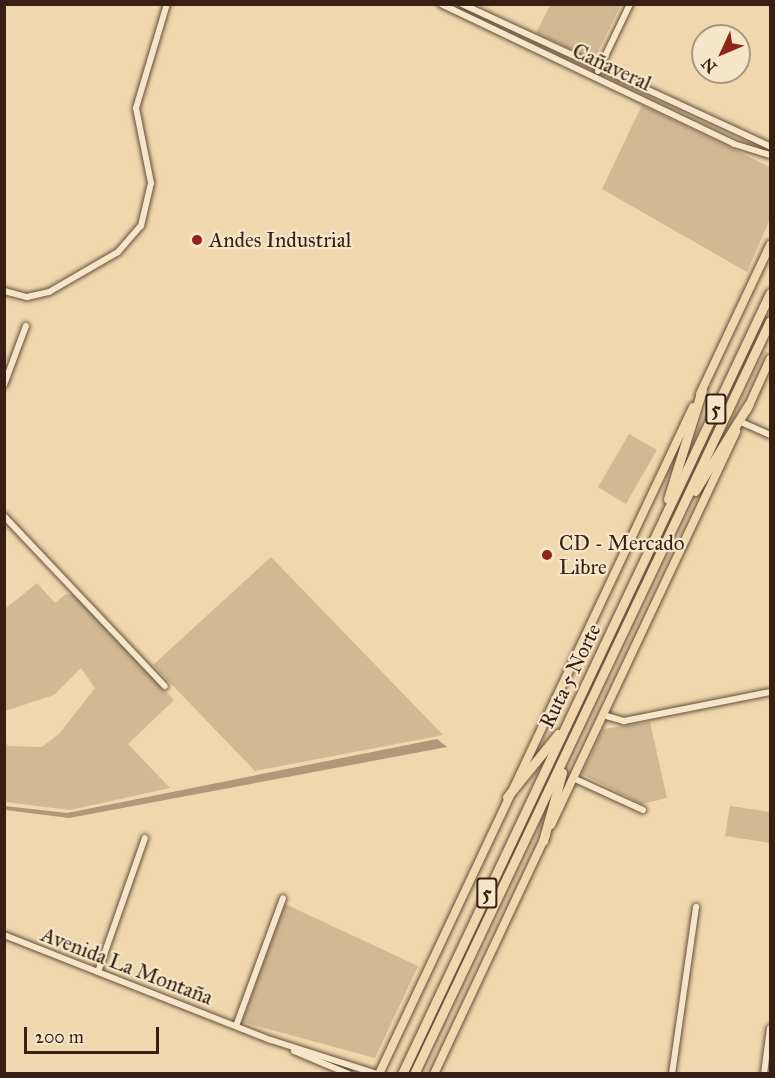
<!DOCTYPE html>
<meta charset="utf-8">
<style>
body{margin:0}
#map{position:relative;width:775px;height:1078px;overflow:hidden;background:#efd8ad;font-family:"IM FELL Great Primer",serif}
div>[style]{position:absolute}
.green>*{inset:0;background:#d0b993}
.water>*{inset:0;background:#b09979}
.roads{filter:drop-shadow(0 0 2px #654d3a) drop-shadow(0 0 2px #654d3a)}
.minor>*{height:6px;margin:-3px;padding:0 3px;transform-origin:3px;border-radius:3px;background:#f5e6ca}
.major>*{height:8px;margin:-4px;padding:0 4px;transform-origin:4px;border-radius:4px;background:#efd8ad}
.highway>*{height:9px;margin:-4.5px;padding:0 4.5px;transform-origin:4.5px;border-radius:4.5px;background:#efd8ad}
.dots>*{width:16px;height:16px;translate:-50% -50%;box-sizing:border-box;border:3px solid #f5e6ca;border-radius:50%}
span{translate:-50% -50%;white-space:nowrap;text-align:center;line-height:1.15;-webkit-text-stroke:4.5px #f5e6ca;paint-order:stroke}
.shield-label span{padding:2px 4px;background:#f5e6ca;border:2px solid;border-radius:4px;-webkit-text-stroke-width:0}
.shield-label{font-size:20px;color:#371f13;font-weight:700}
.street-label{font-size:21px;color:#371f13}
.poi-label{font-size:21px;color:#371f13}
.left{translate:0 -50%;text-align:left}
.frame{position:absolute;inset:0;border:6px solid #371f13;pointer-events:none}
.north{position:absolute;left:691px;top:24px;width:60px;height:60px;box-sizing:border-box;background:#f5e6ca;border:2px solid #a99681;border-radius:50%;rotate:226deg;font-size:16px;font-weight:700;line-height:24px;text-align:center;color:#371f13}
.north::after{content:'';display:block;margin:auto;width:21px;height:27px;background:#8f2418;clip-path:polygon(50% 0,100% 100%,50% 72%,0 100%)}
.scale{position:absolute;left:24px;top:1027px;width:135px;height:27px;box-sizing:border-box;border:3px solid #371f13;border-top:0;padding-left:8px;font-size:18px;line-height:21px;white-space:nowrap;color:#371f13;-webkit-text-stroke:4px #f5e6ca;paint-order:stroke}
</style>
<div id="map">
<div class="green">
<i style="clip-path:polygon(550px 5px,621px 5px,594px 60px,536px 33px)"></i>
<i style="clip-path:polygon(642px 105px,770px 167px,770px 219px,747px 272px,602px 189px)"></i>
<i style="clip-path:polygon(629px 434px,657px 450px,626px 504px,598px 487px)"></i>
<i style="clip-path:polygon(271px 557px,443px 735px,255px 771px,153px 665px)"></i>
<i style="clip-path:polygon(37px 583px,55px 603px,66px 594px,75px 595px,174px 700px,128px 744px,170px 788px,70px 810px,5px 802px,4px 740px,8px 746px,42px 747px,59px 734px,95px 688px,81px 668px,54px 695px,5px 711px,5px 609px)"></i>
<i style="clip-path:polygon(650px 722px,667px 798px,642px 804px,582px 774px,603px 729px)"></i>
<i style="clip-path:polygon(730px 806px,770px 812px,770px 843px,725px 836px)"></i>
<i style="clip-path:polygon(285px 904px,418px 966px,375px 1058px,242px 1022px)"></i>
</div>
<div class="water">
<i style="clip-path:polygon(437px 739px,447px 747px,69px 818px,5px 810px,5px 806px,67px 813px)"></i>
</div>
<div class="roads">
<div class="minor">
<i style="left:441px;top:4px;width:325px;rotate:25.5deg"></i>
<i style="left:734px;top:144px;width:38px;rotate:17deg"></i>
<i style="left:462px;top:4px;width:339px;rotate:24.8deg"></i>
<i style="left:598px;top:71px;width:74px;rotate:-64.5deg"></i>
<i style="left:4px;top:291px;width:24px;rotate:15deg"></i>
<i style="left:27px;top:297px;width:23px;rotate:-13deg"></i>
<i style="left:49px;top:292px;width:80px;rotate:-30.1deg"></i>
<i style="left:118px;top:252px;width:35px;rotate:-49deg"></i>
<i style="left:141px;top:226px;width:44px;rotate:-76.9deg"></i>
<i style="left:151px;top:183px;width:76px;rotate:-101.3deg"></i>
<i style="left:136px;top:108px;width:109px;rotate:-73.4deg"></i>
<i style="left:4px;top:385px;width:63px;rotate:-69.6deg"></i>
<i style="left:741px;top:422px;width:32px;rotate:24deg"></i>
<i style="left:4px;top:516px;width:234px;rotate:46.6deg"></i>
<i style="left:603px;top:715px;width:22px;rotate:16deg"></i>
<i style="left:624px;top:721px;width:149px;rotate:-11.2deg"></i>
<i style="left:573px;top:778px;width:77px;rotate:24.6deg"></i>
<i style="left:4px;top:935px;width:287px;rotate:21.5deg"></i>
<i style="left:271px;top:1040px;width:111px;rotate:17.8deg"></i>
<i style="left:98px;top:972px;width:142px;rotate:-70.7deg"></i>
<i style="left:236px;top:1026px;width:136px;rotate:-69.8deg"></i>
<i style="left:294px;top:1051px;width:60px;rotate:22.7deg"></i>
<i style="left:672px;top:1074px;width:169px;rotate:-81.8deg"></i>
<i style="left:764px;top:1074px;width:46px;rotate:-82.6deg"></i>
</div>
<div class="major">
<i style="left:700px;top:394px;width:165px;rotate:-64.8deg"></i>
<i style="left:747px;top:410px;width:56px;rotate:-65.7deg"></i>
<i style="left:551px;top:825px;width:435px;rotate:-64.8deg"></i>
<i style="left:379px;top:1074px;width:737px;rotate:-64.79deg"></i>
<i style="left:434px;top:1074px;width:264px;rotate:-64.9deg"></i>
</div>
<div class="highway">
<i style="left:695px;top:491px;width:102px;rotate:-58.2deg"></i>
<i style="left:668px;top:499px;width:114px;rotate:-72.7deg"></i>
<i style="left:507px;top:797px;width:81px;rotate:-51deg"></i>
<i style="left:543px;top:841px;width:71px;rotate:-74.4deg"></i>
<i style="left:402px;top:1074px;width:863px;rotate:-64.77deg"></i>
<i style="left:414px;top:1074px;width:833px;rotate:-64.7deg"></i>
</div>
</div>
<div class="dots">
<i style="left:197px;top:240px;background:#8f2418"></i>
<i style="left:547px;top:555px;background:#8f2418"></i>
</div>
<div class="shield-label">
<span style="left:716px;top:409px">5</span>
<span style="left:487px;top:893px">5</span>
</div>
<div class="street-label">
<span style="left:612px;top:67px;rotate:25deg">Cañaveral</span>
<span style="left:570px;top:676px;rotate:-64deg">Ruta 5 Norte</span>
<span style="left:127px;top:966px;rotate:21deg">Avenida La Montaña</span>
</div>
<div class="poi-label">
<span class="left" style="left:209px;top:240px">Andes Industrial</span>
<span class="left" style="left:559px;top:555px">CD - Mercado<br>Libre</span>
</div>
<div class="frame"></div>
<div class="north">N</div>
<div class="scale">200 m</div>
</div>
